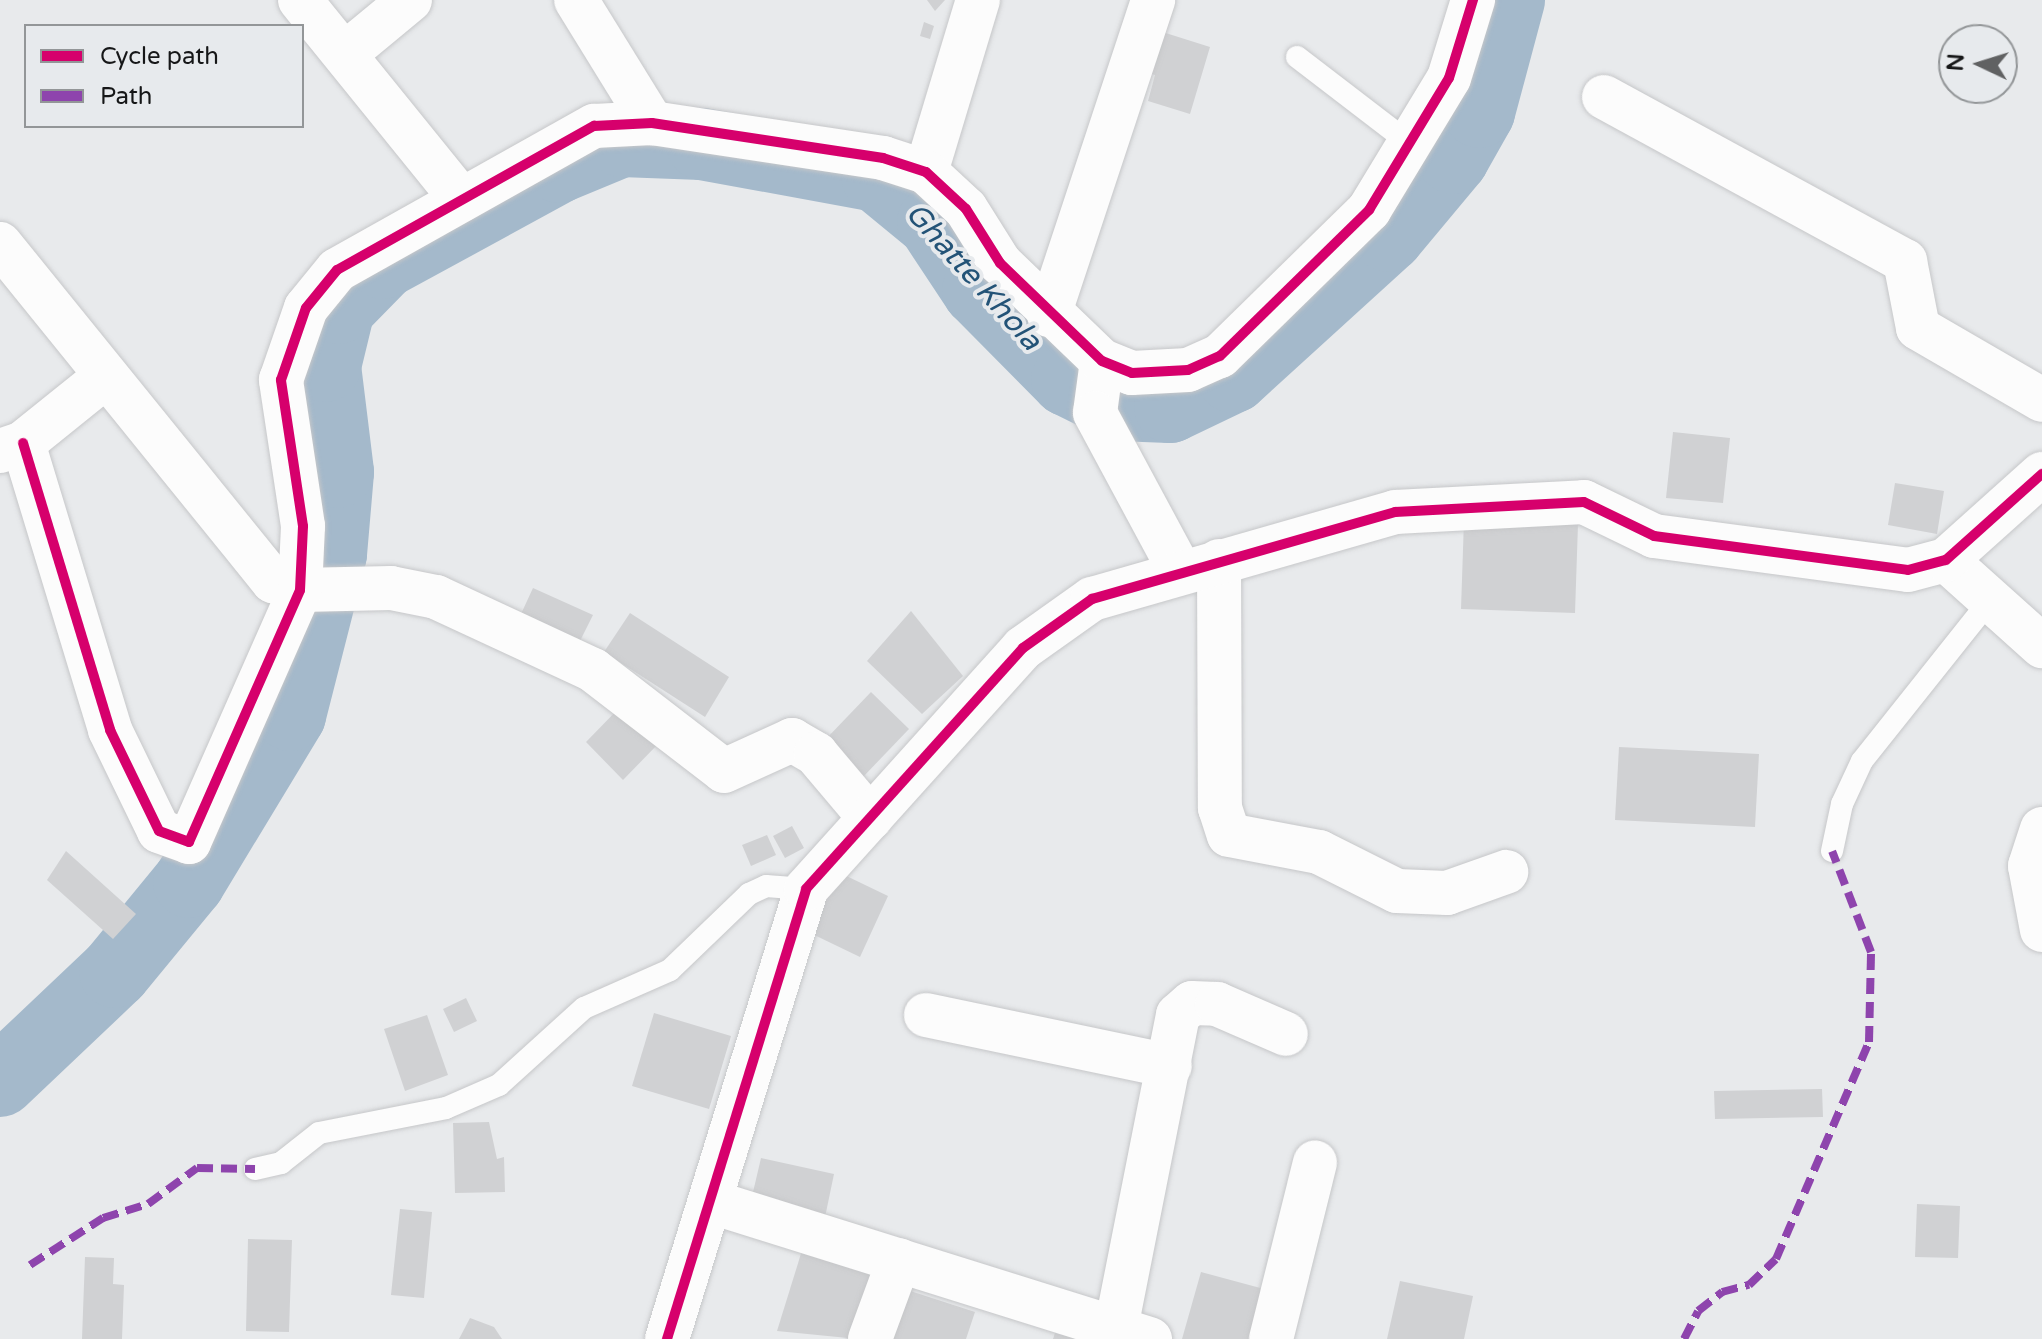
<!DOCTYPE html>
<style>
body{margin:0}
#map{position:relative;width:2042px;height:1339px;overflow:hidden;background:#e8eaec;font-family:"Varela Round",sans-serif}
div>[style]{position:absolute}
.river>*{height:72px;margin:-36px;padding:0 36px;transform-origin:36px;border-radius:36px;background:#a4b9cb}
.building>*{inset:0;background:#d0d1d3}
.roads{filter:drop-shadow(0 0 2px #c6c7c9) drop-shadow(0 0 2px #c6c7c9)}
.service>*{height:22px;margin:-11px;padding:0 11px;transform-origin:11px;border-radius:11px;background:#fcfcfc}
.minor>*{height:44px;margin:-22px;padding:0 22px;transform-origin:22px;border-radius:22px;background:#fcfcfc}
.quiet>*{height:8px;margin-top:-4px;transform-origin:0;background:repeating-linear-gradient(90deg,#8e44ad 0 16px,transparent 0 24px)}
.cycleway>*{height:10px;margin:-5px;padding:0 5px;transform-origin:5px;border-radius:5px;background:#d6006c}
span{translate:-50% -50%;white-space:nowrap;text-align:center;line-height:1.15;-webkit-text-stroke:8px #e7eaed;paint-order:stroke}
.water-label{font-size:30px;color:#235377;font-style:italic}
.legend{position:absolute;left:24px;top:24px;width:280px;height:104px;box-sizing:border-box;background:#e7eaed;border:2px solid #939698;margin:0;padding:10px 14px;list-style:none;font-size:24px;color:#161718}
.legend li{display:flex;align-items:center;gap:16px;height:40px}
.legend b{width:40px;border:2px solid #939698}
.north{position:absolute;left:1938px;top:24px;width:80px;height:80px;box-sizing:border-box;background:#e7eaed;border:2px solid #939698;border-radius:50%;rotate:274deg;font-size:22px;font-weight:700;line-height:32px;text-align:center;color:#161718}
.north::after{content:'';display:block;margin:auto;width:28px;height:36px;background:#606162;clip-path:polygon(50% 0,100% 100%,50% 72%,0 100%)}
</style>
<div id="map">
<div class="river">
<i style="left:0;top:1081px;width:158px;rotate:-43.5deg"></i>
<i style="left:115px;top:972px;width:117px;rotate:-50.6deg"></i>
<i style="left:189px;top:882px;width:195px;rotate:-58.8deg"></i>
<i style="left:290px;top:715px;width:166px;rotate:-75.7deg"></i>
<i style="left:331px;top:554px;width:82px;rotate:-85.1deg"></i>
<i style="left:338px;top:472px;width:107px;rotate:-97deg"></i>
<i style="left:325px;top:366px;width:60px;rotate:-76.4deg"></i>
<i style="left:339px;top:308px;width:63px;rotate:-45.6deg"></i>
<i style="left:383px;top:263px;width:200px;rotate:-28.6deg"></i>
<i style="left:559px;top:167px;width:68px;rotate:-22.4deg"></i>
<i style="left:622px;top:141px;width:80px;rotate:2.1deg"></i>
<i style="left:702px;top:144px;width:178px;rotate:10.4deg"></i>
<i style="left:877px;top:176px;width:72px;rotate:39.4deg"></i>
<i style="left:933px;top:222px;width:82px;rotate:56.5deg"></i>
<i style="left:978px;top:290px;width:127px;rotate:45.3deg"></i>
<i style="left:1067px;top:380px;width:57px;rotate:26.1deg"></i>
<i style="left:1118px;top:405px;width:52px;rotate:2.2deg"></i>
<i style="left:1170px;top:407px;width:70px;rotate:-25.5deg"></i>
<i style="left:1233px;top:377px;width:210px;rotate:-42.3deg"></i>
<i style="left:1388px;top:236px;width:102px;rotate:-50.2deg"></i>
<i style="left:1453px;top:158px;width:53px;rotate:-60.5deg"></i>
<i style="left:1479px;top:112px;width:116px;rotate:-75deg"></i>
</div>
<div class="building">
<i style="clip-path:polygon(927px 0,945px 0,935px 11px)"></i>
<i style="clip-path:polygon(924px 22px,934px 26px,930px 39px,920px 36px)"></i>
<i style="clip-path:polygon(1153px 29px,1210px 47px,1190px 114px,1148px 101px,1155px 75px,1140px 70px)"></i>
<i style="clip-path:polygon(1673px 432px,1730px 438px,1723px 503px,1666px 498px)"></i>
<i style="clip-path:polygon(1895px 483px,1944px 491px,1937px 534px,1888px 525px)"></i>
<i style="clip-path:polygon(1464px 520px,1578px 524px,1575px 613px,1461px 609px)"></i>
<i style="clip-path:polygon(533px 588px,593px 615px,580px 641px,521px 614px)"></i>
<i style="clip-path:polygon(911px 611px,963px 676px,922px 714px,867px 661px)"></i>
<i style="clip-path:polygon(630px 613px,729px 677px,705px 717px,604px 652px)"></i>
<i style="clip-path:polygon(871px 692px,909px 729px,863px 777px,825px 740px)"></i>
<i style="clip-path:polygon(622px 705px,659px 743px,623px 780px,586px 742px)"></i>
<i style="clip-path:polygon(1619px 747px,1759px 754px,1755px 827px,1615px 820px)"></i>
<i style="clip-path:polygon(792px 826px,804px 848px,785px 858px,773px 836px)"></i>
<i style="clip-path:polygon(767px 835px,776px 855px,751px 866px,742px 845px)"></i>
<i style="clip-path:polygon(66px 851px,136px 914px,113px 939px,47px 880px)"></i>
<i style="clip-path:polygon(834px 870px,888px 896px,860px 957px,806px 931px)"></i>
<i style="clip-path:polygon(466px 998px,477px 1021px,454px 1032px,443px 1009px)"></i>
<i style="clip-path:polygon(654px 1013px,731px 1036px,709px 1109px,632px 1086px)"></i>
<i style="clip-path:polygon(427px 1015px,448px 1075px,405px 1091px,384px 1029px)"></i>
<i style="clip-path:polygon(1822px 1089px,1823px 1117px,1715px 1119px,1714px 1091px)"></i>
<i style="clip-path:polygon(489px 1122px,497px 1159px,504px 1157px,505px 1192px,455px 1193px,453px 1123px)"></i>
<i style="clip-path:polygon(761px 1158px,834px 1174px,824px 1222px,750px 1205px)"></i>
<i style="clip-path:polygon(1917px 1204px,1960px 1206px,1958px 1258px,1915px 1257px)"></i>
<i style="clip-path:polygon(400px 1209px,432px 1212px,424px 1298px,391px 1295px)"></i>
<i style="clip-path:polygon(248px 1239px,292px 1240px,289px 1332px,246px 1331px)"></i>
<i style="clip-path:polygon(804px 1244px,880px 1268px,858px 1339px,777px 1331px)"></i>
<i style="clip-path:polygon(85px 1257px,114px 1258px,113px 1284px,124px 1285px,122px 1339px,82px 1339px)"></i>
<i style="clip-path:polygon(1201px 1272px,1264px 1289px,1249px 1339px,1182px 1339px)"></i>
<i style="clip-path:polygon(1400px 1281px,1473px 1296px,1464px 1339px,1387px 1339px)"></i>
<i style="clip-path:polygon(895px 1286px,975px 1312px,966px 1339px,878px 1339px)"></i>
<i style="clip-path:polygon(470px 1318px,494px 1327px,502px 1339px,459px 1339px)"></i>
<i style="clip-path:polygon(1055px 1333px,1074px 1338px,1074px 1339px,1053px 1339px)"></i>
</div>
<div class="roads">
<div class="service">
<i style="left:1297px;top:57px;width:146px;rotate:37.5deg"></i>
<i style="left:1832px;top:851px;width:48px;rotate:-78deg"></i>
<i style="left:1842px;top:804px;width:47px;rotate:-65.1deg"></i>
<i style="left:1862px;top:761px;width:206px;rotate:-51.5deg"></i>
<i style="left:255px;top:1169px;width:27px;rotate:-13deg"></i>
<i style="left:281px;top:1163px;width:48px;rotate:-38.3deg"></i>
<i style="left:319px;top:1133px;width:129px;rotate:-11.1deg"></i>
<i style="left:446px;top:1108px;width:58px;rotate:-23.5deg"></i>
<i style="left:499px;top:1085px;width:115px;rotate:-42.2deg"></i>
<i style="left:584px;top:1008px;width:94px;rotate:-23.8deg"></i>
<i style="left:670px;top:970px;width:110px;rotate:-43.9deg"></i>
<i style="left:749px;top:894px;width:19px;rotate:-25deg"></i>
<i style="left:766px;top:886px;width:40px;rotate:4.3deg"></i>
</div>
<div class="minor">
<i style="left:300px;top:0;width:257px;rotate:51deg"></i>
<i style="left:576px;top:0;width:145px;rotate:58.3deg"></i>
<i style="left:346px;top:53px;width:83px;rotate:-39.6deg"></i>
<i style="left:1604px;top:97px;width:343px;rotate:28.6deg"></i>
<i style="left:1905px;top:261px;width:68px;rotate:79deg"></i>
<i style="left:1918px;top:328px;width:143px;rotate:30.1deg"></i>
<i style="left:926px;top:172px;width:180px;rotate:-73.2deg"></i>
<i style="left:0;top:244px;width:434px;rotate:51deg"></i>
<i style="left:273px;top:581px;width:28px;rotate:18deg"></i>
<i style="left:300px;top:590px;width:91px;rotate:-1.3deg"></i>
<i style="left:391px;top:588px;width:46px;rotate:11.3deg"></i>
<i style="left:436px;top:597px;width:173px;rotate:24.9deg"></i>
<i style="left:593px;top:670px;width:165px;rotate:37.6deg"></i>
<i style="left:724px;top:771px;width:75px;rotate:-24.5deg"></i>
<i style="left:792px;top:740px;width:28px;rotate:30deg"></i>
<i style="left:816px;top:754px;width:84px;rotate:49.8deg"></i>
<i style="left:1049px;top:315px;width:332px;rotate:-71.7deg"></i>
<i style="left:1102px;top:361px;width:52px;rotate:97.7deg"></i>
<i style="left:1095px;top:413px;width:179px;rotate:61.7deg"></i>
<i style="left:23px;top:443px;width:300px;rotate:73.1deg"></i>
<i style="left:110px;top:730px;width:112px;rotate:64.1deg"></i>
<i style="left:159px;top:831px;width:32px;rotate:20deg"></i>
<i style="left:189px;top:842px;width:275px;rotate:-66.2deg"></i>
<i style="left:300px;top:590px;width:64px;rotate:-87.3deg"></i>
<i style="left:303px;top:526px;width:148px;rotate:-98.6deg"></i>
<i style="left:281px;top:380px;width:76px;rotate:-70.9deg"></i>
<i style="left:306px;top:308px;width:49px;rotate:-50.8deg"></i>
<i style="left:337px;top:270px;width:295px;rotate:-29.3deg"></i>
<i style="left:594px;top:126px;width:58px;rotate:-3deg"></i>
<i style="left:652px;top:123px;width:234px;rotate:8.6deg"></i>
<i style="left:883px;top:158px;width:45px;rotate:18deg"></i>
<i style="left:926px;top:172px;width:54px;rotate:42.8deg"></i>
<i style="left:966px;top:209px;width:64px;rotate:57.8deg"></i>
<i style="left:1000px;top:263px;width:141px;rotate:43.9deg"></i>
<i style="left:1102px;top:361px;width:32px;rotate:22deg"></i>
<i style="left:1132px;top:373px;width:56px;rotate:-3.1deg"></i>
<i style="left:1188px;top:370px;width:35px;rotate:-24deg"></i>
<i style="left:1220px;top:356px;width:209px;rotate:-44.4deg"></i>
<i style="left:1369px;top:210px;width:154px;rotate:-58.8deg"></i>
<i style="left:1449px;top:78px;width:82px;rotate:-72.9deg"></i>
<i style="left:0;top:451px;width:24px;rotate:-19deg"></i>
<i style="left:23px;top:443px;width:105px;rotate:-38.8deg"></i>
<i style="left:1946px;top:560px;width:129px;rotate:41.9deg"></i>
<i style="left:1219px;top:561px;width:247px;rotate:89.8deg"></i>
<i style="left:1220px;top:808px;width:28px;rotate:72deg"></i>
<i style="left:1229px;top:835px;width:92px;rotate:10.7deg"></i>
<i style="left:1319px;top:852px;width:87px;rotate:26.6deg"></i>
<i style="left:1397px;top:891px;width:50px;rotate:2.3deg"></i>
<i style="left:1447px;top:893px;width:63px;rotate:-19.6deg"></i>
<i style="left:2042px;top:829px;width:39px;rotate:108deg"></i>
<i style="left:2030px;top:866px;width:65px;rotate:79.4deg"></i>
<i style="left:926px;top:1015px;width:249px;rotate:11.8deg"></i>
<i style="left:715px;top:1203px;width:456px;rotate:17.4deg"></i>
<i style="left:1116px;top:1328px;width:319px;rotate:-78.8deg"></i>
<i style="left:1178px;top:1015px;width:18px;rotate:-41deg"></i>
<i style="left:1192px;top:1003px;width:25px;rotate:2deg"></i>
<i style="left:1217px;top:1004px;width:75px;rotate:23.5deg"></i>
<i style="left:667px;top:1339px;width:471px;rotate:-72.8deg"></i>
<i style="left:806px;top:889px;width:324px;rotate:-48deg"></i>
<i style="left:1023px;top:648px;width:85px;rotate:-35.4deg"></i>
<i style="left:1092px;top:599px;width:315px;rotate:-16deg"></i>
<i style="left:1395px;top:512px;width:189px;rotate:-3deg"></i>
<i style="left:1584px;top:502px;width:78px;rotate:25.9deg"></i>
<i style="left:1654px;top:536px;width:256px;rotate:7.6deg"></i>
<i style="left:1908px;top:570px;width:39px;rotate:-15deg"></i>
<i style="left:1946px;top:560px;width:129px;rotate:-41.9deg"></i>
<i style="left:870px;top:1339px;width:84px;rotate:-69.8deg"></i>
<i style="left:1271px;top:1339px;width:182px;rotate:-76deg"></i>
</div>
</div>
<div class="quiet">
<i style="left:30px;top:1265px;width:87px;rotate:-32.8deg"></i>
<i style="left:103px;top:1218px;width:47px;rotate:-17.3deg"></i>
<i style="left:148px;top:1204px;width:61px;rotate:-36.3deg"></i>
<i style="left:197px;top:1168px;width:58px;rotate:1deg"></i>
<i style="left:1684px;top:1339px;width:31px;rotate:-63deg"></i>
<i style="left:1698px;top:1311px;width:31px;rotate:-38deg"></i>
<i style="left:1722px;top:1292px;width:28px;rotate:-15deg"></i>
<i style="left:1749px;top:1285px;width:37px;rotate:-44deg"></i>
<i style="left:1776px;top:1259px;width:236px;rotate:-66.8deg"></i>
<i style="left:1869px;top:1042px;width:90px;rotate:-88.7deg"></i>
<i style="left:1871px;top:952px;width:108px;rotate:-111.1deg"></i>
</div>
<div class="cycleway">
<i style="left:23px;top:443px;width:300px;rotate:73.1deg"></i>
<i style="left:110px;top:730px;width:112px;rotate:64.1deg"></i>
<i style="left:159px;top:831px;width:32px;rotate:20deg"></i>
<i style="left:189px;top:842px;width:275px;rotate:-66.2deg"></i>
<i style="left:300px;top:590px;width:64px;rotate:-87.3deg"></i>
<i style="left:303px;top:526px;width:148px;rotate:-98.6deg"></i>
<i style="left:281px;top:380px;width:76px;rotate:-70.9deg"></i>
<i style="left:306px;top:308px;width:49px;rotate:-50.8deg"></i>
<i style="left:337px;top:270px;width:295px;rotate:-29.3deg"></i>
<i style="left:594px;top:126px;width:58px;rotate:-3deg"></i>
<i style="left:652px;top:123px;width:234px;rotate:8.6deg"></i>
<i style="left:883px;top:158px;width:45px;rotate:18deg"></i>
<i style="left:926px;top:172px;width:54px;rotate:42.8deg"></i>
<i style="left:966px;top:209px;width:64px;rotate:57.8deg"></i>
<i style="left:1000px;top:263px;width:141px;rotate:43.9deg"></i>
<i style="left:1102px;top:361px;width:32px;rotate:22deg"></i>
<i style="left:1132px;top:373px;width:56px;rotate:-3.1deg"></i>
<i style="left:1188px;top:370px;width:35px;rotate:-24deg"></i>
<i style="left:1220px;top:356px;width:209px;rotate:-44.4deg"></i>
<i style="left:1369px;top:210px;width:154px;rotate:-58.8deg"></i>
<i style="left:1449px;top:78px;width:82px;rotate:-72.9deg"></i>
<i style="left:667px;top:1339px;width:471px;rotate:-72.8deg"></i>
<i style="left:806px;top:889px;width:324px;rotate:-48deg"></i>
<i style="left:1023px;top:648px;width:85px;rotate:-35.4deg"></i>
<i style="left:1092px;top:599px;width:315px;rotate:-16deg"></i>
<i style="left:1395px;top:512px;width:189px;rotate:-3deg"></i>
<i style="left:1584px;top:502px;width:78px;rotate:25.9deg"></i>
<i style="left:1654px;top:536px;width:256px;rotate:7.6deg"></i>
<i style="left:1908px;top:570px;width:39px;rotate:-15deg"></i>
<i style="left:1946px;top:560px;width:129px;rotate:-41.9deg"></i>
</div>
<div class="water-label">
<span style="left:973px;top:277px;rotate:48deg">Ghatte Khola</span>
</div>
<ul class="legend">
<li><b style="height:10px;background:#d6006c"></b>Cycle path</li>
<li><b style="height:10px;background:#8e44ad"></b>Path</li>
</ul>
<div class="north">N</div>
</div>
